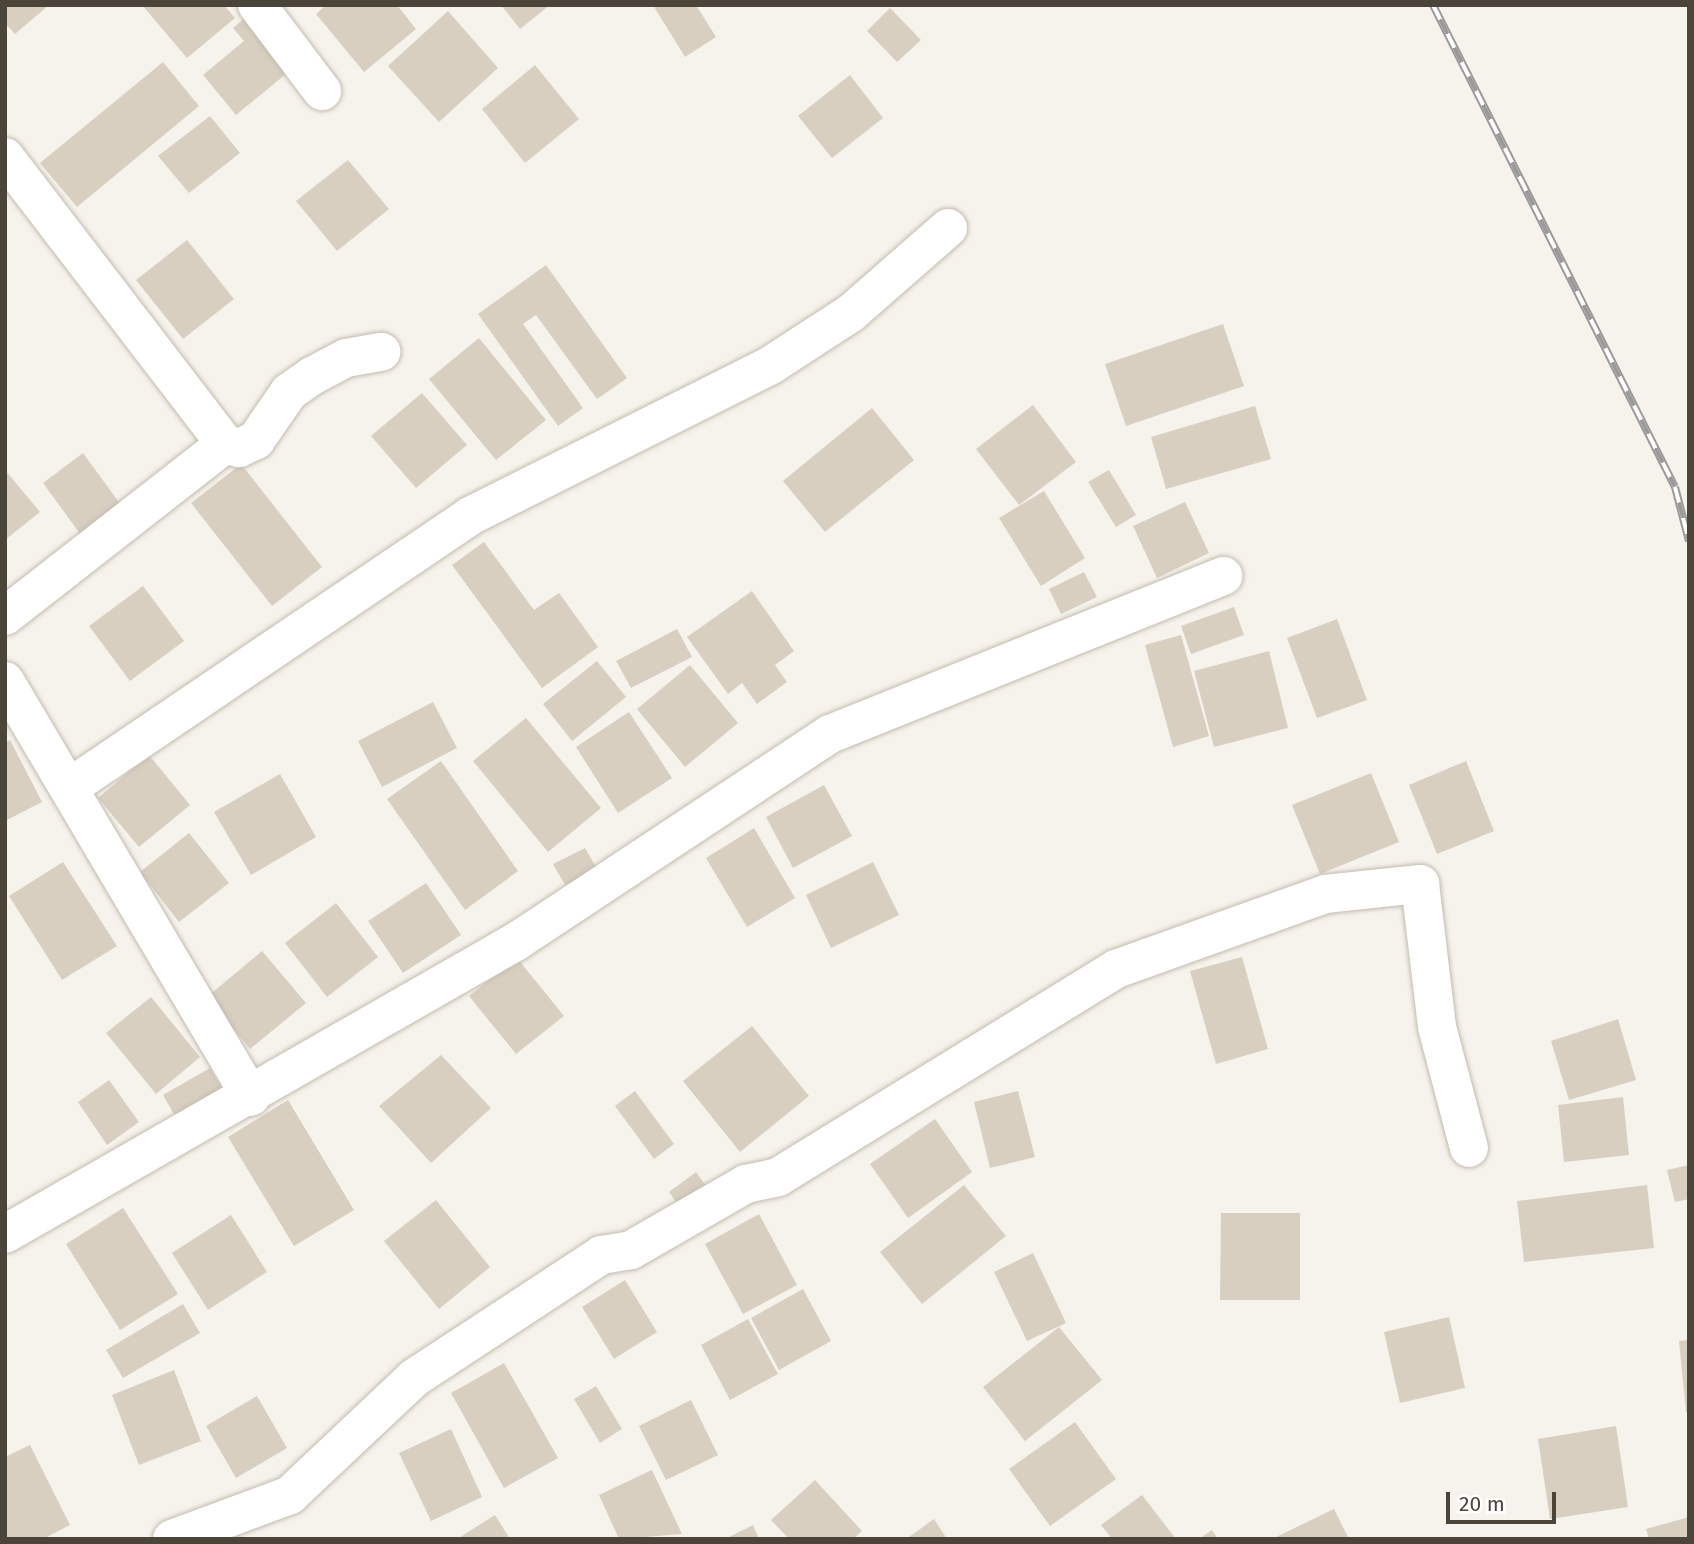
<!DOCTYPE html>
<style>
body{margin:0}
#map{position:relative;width:1694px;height:1544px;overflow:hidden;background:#f6f3ec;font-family:"Fira Sans",sans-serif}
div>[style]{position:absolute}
.building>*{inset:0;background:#d8cfc1}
.roads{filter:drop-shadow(0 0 2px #c2bbae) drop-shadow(0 0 2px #c2bbae)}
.minor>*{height:38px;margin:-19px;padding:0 19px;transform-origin:19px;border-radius:19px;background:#fff}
.rail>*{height:8px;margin-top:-4px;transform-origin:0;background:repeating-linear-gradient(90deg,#fff 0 16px,#9a9a9a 0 32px);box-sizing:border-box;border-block:2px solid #9a9a9a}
span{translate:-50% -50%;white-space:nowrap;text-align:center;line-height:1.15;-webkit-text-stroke:7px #fff;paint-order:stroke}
.frame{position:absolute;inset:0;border:7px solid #4b4439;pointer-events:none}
.scale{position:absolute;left:1446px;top:1492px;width:110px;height:32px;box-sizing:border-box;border:4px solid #4b4439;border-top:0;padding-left:9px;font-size:21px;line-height:24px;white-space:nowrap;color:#4b4439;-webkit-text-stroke:5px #fff;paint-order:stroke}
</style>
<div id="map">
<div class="building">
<i style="clip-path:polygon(5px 5px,49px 5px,15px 34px,5px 23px)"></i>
<i style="clip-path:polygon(142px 5px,224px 5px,235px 18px,187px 58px)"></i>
<i style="clip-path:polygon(326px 5px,397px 5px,416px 29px,364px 72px,316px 14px)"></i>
<i style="clip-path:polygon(501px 5px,550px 5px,520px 29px)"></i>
<i style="clip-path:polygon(653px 5px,696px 5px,716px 37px,685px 57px)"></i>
<i style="clip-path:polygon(890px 8px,921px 40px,897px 62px,867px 31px)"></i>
<i style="clip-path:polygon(253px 11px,297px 65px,236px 115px,203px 75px,244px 41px,233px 28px)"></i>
<i style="clip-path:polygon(448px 11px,498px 68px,439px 122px,388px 66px)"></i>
<i style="clip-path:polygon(163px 62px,199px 106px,77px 207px,40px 163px)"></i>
<i style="clip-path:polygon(535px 65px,579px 119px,525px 163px,482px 109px)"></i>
<i style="clip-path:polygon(850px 75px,883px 118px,832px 158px,798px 116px)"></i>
<i style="clip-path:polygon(210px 116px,240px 153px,189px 193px,158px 156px)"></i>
<i style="clip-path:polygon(348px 160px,389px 209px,337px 251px,296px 201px)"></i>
<i style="clip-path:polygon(187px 240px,234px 299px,183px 339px,136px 280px)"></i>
<i style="clip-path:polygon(546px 265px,627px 378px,597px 399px,536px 315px,523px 324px,583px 408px,558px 426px,478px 314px)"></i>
<i style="clip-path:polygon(1223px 324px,1244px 386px,1126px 426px,1105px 364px)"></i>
<i style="clip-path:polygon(479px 338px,546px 420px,496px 460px,429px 379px)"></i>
<i style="clip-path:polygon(422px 393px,467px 445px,416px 488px,371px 436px)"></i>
<i style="clip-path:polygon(1033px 405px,1076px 462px,1019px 505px,976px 449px)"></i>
<i style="clip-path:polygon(1255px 406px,1271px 459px,1166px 489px,1151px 437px)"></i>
<i style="clip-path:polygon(872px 408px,914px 460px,825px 532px,783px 481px)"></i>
<i style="clip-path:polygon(83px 453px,121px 505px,81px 535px,43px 483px)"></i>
<i style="clip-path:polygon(241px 464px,322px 567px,272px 606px,191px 503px)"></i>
<i style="clip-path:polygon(5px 470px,40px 512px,5px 540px)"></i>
<i style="clip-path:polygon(1109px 470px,1136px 515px,1116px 527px,1088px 482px)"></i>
<i style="clip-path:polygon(1044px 491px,1085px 558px,1041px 586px,999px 518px)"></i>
<i style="clip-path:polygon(1185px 502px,1209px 553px,1157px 578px,1133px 526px)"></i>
<i style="clip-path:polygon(484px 542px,534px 610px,559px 593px,598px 647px,542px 688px,452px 565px)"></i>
<i style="clip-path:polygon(1084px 572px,1097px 597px,1061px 614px,1049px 589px)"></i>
<i style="clip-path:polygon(143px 586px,184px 641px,130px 681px,89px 626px)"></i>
<i style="clip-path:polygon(752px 591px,794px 651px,775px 665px,787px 682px,757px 704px,742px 683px,728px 694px,687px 637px)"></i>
<i style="clip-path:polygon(1234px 607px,1244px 635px,1191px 654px,1181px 626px)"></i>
<i style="clip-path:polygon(1337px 619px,1367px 700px,1317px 718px,1287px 638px)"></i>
<i style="clip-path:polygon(677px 629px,692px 657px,631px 688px,616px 661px)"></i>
<i style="clip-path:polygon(1181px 635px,1209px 736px,1173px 747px,1145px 645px)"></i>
<i style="clip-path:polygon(1269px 651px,1288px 728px,1214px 747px,1194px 671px)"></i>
<i style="clip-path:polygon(597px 661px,626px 697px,572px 741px,543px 704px)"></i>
<i style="clip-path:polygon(690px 665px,738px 723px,685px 767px,637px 709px)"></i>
<i style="clip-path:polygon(433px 702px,457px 748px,382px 787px,358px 741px)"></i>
<i style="clip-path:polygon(629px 712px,672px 778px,618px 813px,576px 747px)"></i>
<i style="clip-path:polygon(526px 718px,601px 808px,548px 852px,473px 761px)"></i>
<i style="clip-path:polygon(10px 740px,42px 802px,5px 821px,5px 743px)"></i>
<i style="clip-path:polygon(149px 755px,190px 805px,139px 847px,98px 798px)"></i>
<i style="clip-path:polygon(441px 761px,518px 871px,465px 910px,387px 799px)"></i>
<i style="clip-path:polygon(1466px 761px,1494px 831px,1437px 854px,1409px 785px)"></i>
<i style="clip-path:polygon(1371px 773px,1399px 842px,1320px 874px,1292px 805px)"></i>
<i style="clip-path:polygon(280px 774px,316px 837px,251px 875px,214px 812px)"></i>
<i style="clip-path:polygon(824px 785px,852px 836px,793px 868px,766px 817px)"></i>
<i style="clip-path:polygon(754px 828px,795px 898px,747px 927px,706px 858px)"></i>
<i style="clip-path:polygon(189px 833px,229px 883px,179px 922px,140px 872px)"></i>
<i style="clip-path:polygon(585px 848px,597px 869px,565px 885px,553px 864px)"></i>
<i style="clip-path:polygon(63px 862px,117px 946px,62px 980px,9px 896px)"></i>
<i style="clip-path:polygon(873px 862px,899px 915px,831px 948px,806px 895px)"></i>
<i style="clip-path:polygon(426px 883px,461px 935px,403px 973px,368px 921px)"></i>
<i style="clip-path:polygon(336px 903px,378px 957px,327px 997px,285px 943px)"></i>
<i style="clip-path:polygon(262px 951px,306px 1003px,250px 1049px,207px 997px)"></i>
<i style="clip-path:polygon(1242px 957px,1268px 1049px,1216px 1064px,1190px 971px)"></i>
<i style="clip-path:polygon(517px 958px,564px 1016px,516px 1054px,469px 996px)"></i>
<i style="clip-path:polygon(151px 997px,200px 1057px,156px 1094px,106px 1033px)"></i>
<i style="clip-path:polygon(1618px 1019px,1636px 1080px,1569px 1100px,1551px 1041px)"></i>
<i style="clip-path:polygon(752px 1026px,809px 1096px,740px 1152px,683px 1081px)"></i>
<i style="clip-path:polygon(441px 1055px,491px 1108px,431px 1163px,379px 1106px)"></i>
<i style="clip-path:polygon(210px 1068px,222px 1089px,175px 1116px,163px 1095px)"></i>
<i style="clip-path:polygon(109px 1080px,139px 1122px,107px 1145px,78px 1102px)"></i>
<i style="clip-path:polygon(635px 1091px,674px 1144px,654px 1159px,615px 1106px)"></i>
<i style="clip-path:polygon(1018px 1091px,1035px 1157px,990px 1168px,974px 1102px)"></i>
<i style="clip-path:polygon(1623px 1097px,1629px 1155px,1564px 1162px,1558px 1105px)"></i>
<i style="clip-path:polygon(288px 1100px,354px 1210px,294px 1246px,228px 1137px)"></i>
<i style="clip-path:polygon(935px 1119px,972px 1172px,908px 1218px,870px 1164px)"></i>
<i style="clip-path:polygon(1689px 1165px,1689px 1199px,1675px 1202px,1667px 1170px)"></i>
<i style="clip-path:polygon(696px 1172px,714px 1197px,687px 1217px,669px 1192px)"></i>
<i style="clip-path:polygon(964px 1185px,1006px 1236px,922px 1304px,880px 1252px)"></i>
<i style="clip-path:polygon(1647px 1185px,1654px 1248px,1524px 1262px,1517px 1201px)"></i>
<i style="clip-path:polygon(436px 1200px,490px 1267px,439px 1309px,384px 1241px)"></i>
<i style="clip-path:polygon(123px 1208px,178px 1294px,120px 1330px,66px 1244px)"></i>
<i style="clip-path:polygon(1221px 1213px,1300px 1213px,1300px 1300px,1220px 1300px)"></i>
<i style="clip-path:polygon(759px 1214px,797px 1285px,743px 1314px,705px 1244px)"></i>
<i style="clip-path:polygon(231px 1215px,267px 1272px,208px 1310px,172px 1253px)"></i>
<i style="clip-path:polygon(1033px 1253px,1066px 1323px,1027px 1341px,994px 1272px)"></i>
<i style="clip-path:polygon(625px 1280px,657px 1332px,614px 1359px,582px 1307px)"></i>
<i style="clip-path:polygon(803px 1289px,831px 1341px,779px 1370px,751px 1318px)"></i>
<i style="clip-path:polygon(183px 1304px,200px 1333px,123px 1378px,106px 1350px)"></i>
<i style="clip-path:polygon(1449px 1317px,1465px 1388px,1400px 1403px,1384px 1332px)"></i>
<i style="clip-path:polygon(748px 1319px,778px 1374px,730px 1400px,701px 1345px)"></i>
<i style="clip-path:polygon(1059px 1327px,1102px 1380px,1025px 1441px,983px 1387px)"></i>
<i style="clip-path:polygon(1689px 1340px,1689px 1412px,1686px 1412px,1679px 1341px)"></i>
<i style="clip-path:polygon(504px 1363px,558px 1458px,504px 1488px,451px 1393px)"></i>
<i style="clip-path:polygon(174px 1370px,201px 1441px,139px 1465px,112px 1395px)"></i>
<i style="clip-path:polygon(596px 1386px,622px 1429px,600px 1443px,574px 1399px)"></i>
<i style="clip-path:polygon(257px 1396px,287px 1448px,236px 1478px,206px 1426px)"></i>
<i style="clip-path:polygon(691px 1400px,718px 1455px,666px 1480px,639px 1426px)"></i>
<i style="clip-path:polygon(1075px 1422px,1116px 1479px,1050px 1526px,1009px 1469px)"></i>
<i style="clip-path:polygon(1616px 1426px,1628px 1507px,1550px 1519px,1538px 1439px)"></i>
<i style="clip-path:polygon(451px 1429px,482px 1497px,431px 1521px,399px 1453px)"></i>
<i style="clip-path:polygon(30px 1445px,70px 1525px,43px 1539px,5px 1539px,5px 1457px)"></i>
<i style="clip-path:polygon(652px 1470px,682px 1534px,619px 1539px,599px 1495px)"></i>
<i style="clip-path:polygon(815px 1480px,862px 1531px,853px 1539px,789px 1539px,771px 1520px)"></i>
<i style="clip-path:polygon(1142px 1495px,1176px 1539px,1112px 1539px,1101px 1525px)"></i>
<i style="clip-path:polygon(1334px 1509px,1349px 1539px,1272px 1539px)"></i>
<i style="clip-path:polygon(495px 1515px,510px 1539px,457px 1539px)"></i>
<i style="clip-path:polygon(1689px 1517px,1689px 1539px,1649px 1539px,1646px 1529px)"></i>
<i style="clip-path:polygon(934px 1519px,947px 1539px,906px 1539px)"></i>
<i style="clip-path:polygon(753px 1525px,759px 1539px,725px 1539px)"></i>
<i style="clip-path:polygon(1212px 1530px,1218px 1539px,1199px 1539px)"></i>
</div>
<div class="roads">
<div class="minor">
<i style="left:257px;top:5px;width:108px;rotate:52.9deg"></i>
<i style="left:5px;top:157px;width:362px;rotate:52.5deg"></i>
<i style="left:225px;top:444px;width:15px;rotate:16deg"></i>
<i style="left:239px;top:448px;width:19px;rotate:-25deg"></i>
<i style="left:256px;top:440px;width:58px;rotate:-55.5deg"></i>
<i style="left:289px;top:392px;width:28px;rotate:-35deg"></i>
<i style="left:312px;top:376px;width:38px;rotate:-28deg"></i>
<i style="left:346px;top:358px;width:36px;rotate:-10deg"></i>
<i style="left:5px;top:616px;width:279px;rotate:-38deg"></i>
<i style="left:5px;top:681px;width:483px;rotate:59.4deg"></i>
<i style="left:70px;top:787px;width:483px;rotate:-34.1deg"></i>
<i style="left:470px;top:516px;width:337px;rotate:-26.6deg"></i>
<i style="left:771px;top:365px;width:95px;rotate:-33deg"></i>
<i style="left:851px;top:313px;width:129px;rotate:-41.2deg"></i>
<i style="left:5px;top:1234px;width:590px;rotate:-29.78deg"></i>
<i style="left:517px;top:941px;width:375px;rotate:-33.5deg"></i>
<i style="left:830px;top:734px;width:424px;rotate:-21.9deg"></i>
<i style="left:172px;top:1539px;width:126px;rotate:-20.4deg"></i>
<i style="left:290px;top:1495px;width:170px;rotate:-43.3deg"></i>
<i style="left:414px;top:1378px;width:224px;rotate:-33.3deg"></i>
<i style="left:601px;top:1255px;width:30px;rotate:-9deg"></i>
<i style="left:631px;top:1250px;width:133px;rotate:-29.9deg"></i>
<i style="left:746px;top:1184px;width:33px;rotate:-12deg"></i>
<i style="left:778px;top:1177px;width:397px;rotate:-31.6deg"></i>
<i style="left:1116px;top:969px;width:222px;rotate:-19.7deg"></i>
<i style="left:1325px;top:894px;width:96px;rotate:-6deg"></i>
<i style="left:1420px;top:884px;width:144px;rotate:83.2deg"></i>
<i style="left:1437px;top:1027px;width:125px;rotate:75.2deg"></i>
</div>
</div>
<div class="rail">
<i style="left:1433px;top:5px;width:539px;rotate:63.34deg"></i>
<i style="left:1675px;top:487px;width:56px;rotate:75.5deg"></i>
</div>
<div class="frame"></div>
<div class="scale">20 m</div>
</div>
